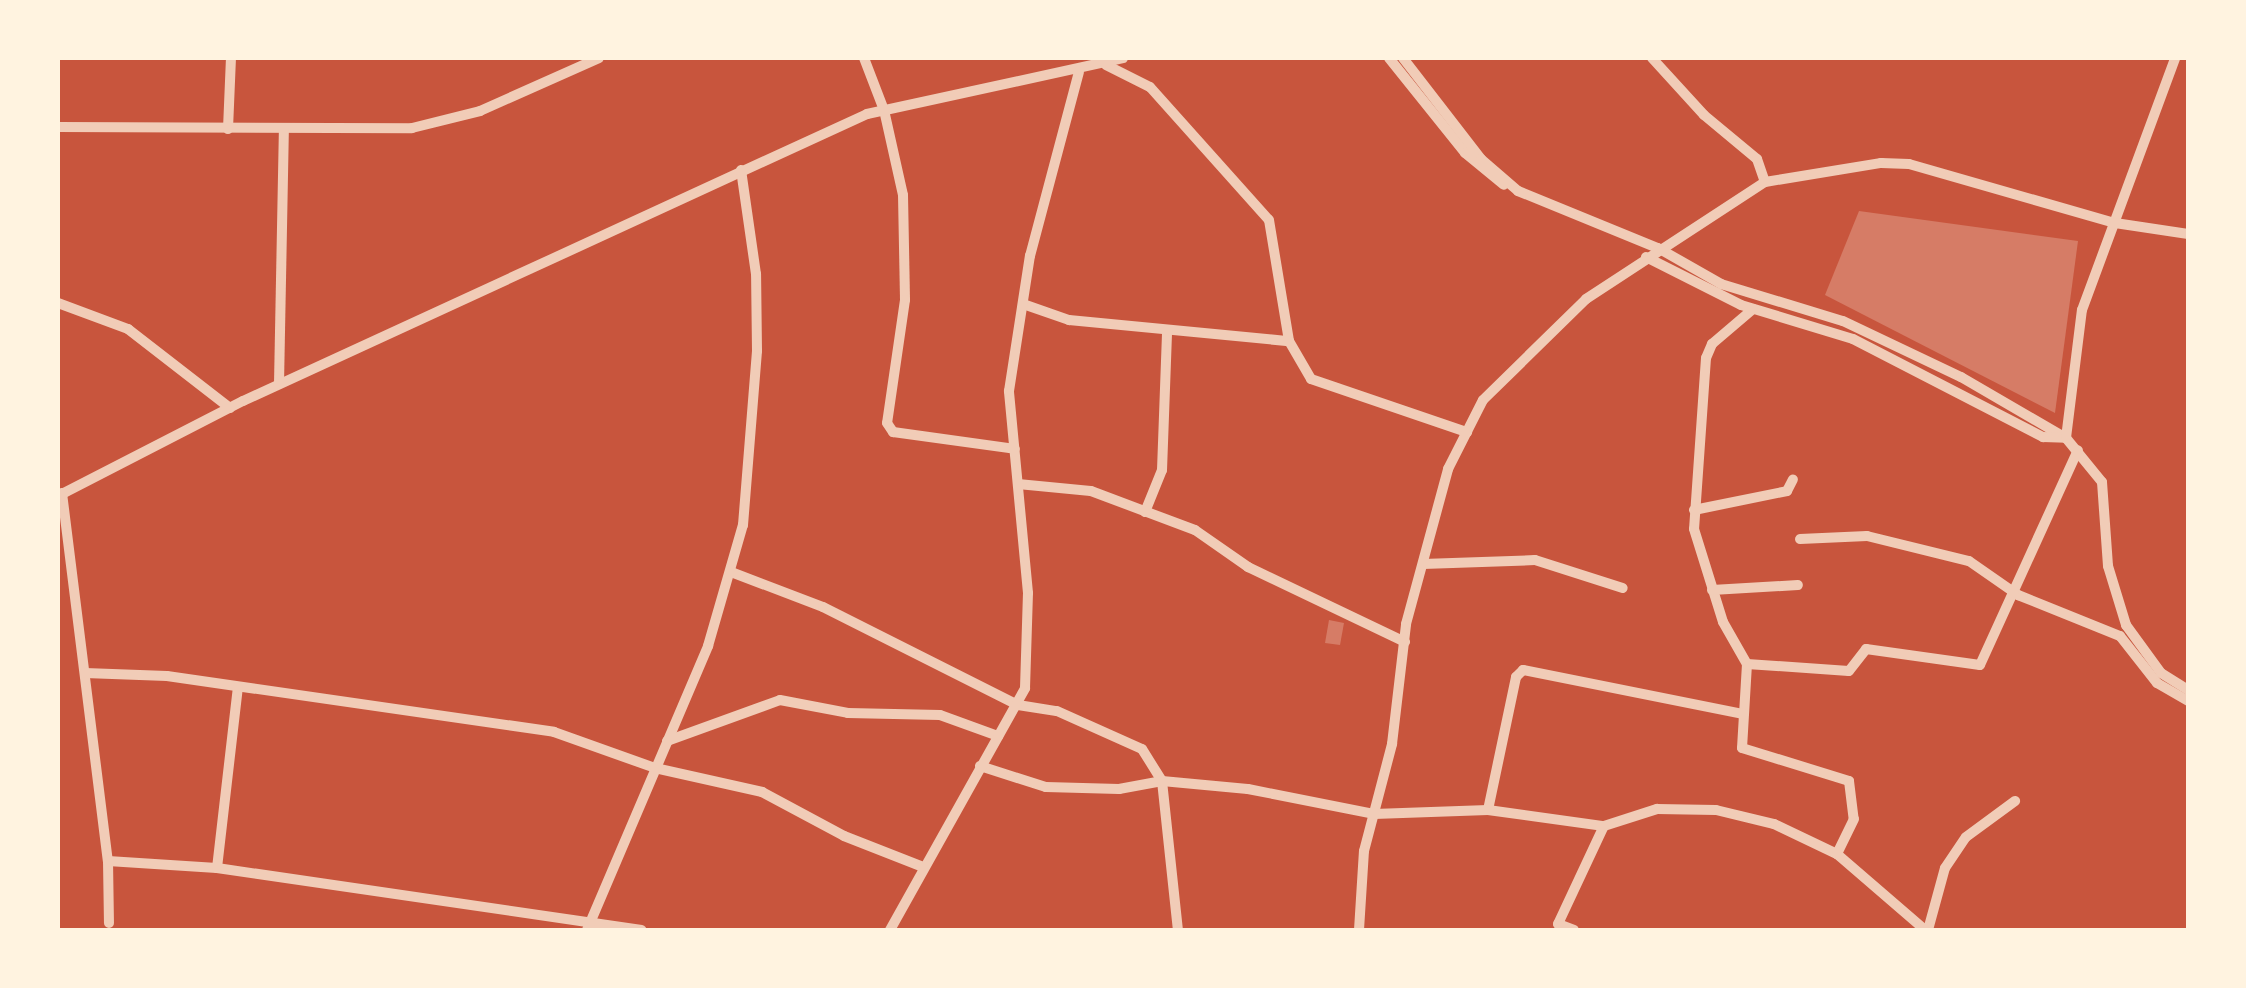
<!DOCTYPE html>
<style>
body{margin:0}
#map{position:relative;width:2246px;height:988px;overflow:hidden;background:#c8553d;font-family:Manrope,sans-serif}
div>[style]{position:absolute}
.building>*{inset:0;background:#d67c66}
.minor>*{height:10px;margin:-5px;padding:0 5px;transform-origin:5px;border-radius:5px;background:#f1ccb7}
span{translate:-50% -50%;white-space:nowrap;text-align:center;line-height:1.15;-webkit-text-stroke:9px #fff3e0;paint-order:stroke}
.frame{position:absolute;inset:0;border:60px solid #fff3e0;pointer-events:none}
</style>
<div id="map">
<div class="building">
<i style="clip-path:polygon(1859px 211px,2078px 241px,2055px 413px,1825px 295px)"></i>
<i style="clip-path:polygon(1329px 620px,1344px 623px,1340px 645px,1325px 643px)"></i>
</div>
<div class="minor">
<i style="left:864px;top:58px;width:56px;rotate:69deg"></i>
<i style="left:884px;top:110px;width:87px;rotate:77.4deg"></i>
<i style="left:903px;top:195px;width:105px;rotate:88.9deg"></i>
<i style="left:905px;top:300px;width:124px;rotate:98.3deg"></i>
<i style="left:887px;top:423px;width:11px;rotate:56deg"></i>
<i style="left:893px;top:432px;width:123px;rotate:7.9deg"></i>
<i style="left:1389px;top:58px;width:122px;rotate:51.3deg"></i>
<i style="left:1465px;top:153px;width:50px;rotate:39.4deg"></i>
<i style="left:1403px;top:58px;width:128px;rotate:52.3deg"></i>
<i style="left:1481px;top:159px;width:49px;rotate:40.9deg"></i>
<i style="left:1518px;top:191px;width:151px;rotate:22.2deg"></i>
<i style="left:1658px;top:248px;width:73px;rotate:29.7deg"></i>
<i style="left:1721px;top:284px;width:127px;rotate:16.9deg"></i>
<i style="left:1843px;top:321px;width:131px;rotate:25.4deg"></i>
<i style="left:1961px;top:377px;width:121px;rotate:30.2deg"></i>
<i style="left:2066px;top:438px;width:57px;rotate:50.7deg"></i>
<i style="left:2102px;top:482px;width:84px;rotate:85.9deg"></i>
<i style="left:2108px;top:566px;width:62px;rotate:73deg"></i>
<i style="left:2126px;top:625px;width:59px;rotate:53.9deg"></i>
<i style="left:2161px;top:673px;width:32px;rotate:32deg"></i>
<i style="left:1652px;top:58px;width:77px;rotate:47.6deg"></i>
<i style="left:1704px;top:115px;width:69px;rotate:39.7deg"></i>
<i style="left:1757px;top:159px;width:24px;rotate:71deg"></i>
<i style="left:1106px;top:65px;width:49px;rotate:26.6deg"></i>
<i style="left:1150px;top:87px;width:178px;rotate:48.2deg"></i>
<i style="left:1269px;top:220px;width:123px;rotate:80.6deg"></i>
<i style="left:1289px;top:341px;width:44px;rotate:59.9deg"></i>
<i style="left:1311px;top:379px;width:165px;rotate:18.8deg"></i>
<i style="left:58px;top:127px;width:354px;rotate:0.2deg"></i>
<i style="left:412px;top:128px;width:70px;rotate:-14deg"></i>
<i style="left:480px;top:111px;width:130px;rotate:-24deg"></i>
<i style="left:228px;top:129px;width:71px;rotate:-87.6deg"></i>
<i style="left:1646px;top:257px;width:106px;rotate:26.8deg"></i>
<i style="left:1741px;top:305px;width:117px;rotate:16.9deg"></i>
<i style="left:1853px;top:339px;width:214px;rotate:27.3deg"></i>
<i style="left:2043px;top:437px;width:23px;rotate:2deg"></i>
<i style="left:2066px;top:438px;width:129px;rotate:-82.9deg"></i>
<i style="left:2082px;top:310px;width:269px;rotate:-69.7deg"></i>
<i style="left:58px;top:303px;width:75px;rotate:20.4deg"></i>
<i style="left:128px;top:329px;width:129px;rotate:37.8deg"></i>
<i style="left:1023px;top:304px;width:49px;rotate:19.2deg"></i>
<i style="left:1069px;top:320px;width:221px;rotate:5.5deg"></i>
<i style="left:1753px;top:309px;width:54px;rotate:139.5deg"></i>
<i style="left:1712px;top:344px;width:15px;rotate:113deg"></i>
<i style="left:1706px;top:358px;width:171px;rotate:94deg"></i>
<i style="left:1694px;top:529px;width:97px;rotate:72.7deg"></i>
<i style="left:1723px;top:622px;width:48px;rotate:60.3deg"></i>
<i style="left:1747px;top:664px;width:84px;rotate:93.4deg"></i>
<i style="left:1742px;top:748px;width:112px;rotate:17.1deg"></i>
<i style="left:1849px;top:781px;width:38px;rotate:83deg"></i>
<i style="left:1854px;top:819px;width:39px;rotate:116deg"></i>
<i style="left:279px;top:384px;width:255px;rotate:-88.9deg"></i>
<i style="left:1018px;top:484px;width:73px;rotate:5.5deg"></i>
<i style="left:1091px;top:491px;width:111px;rotate:20.6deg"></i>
<i style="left:1195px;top:530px;width:65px;rotate:34.9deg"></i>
<i style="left:1248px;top:567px;width:174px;rotate:25.5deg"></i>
<i style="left:62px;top:493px;width:371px;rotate:82.9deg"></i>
<i style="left:108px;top:861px;width:62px;rotate:89.1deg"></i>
<i style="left:58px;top:496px;width:208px;rotate:-27.2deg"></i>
<i style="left:243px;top:401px;width:687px;rotate:-24.7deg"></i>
<i style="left:867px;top:114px;width:262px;rotate:-12.3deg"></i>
<i style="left:1694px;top:510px;width:95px;rotate:-11.5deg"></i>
<i style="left:1787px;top:491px;width:13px;rotate:-63deg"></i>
<i style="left:1145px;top:512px;width:45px;rotate:-68deg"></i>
<i style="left:1162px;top:470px;width:139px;rotate:-87.9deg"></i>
<i style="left:1800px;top:539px;width:67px;rotate:-2.6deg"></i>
<i style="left:1867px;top:536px;width:105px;rotate:13.8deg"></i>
<i style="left:1969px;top:561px;width:60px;rotate:34.8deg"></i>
<i style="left:2018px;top:595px;width:110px;rotate:21.9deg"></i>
<i style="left:2120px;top:636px;width:60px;rotate:51.8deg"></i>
<i style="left:2157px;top:683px;width:36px;rotate:30deg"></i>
<i style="left:1423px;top:564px;width:112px;rotate:-2deg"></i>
<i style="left:1535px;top:560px;width:92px;rotate:17.7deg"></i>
<i style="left:731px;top:572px;width:98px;rotate:20.8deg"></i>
<i style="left:823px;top:607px;width:218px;rotate:26.7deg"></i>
<i style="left:1018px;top:705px;width:39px;rotate:9deg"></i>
<i style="left:1057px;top:711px;width:93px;rotate:24.1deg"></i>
<i style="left:1142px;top:749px;width:38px;rotate:58deg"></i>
<i style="left:1162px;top:781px;width:150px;rotate:83.9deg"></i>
<i style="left:1712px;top:590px;width:86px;rotate:-3.3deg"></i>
<i style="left:1747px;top:664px;width:102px;rotate:3.9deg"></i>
<i style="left:1849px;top:671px;width:28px;rotate:-52deg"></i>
<i style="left:1866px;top:649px;width:115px;rotate:8deg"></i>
<i style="left:1980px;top:665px;width:236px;rotate:-65.5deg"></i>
<i style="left:85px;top:673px;width:82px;rotate:2.1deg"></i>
<i style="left:167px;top:676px;width:391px;rotate:8.2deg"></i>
<i style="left:554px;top:732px;width:107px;rotate:19.6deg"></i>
<i style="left:655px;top:768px;width:110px;rotate:12.6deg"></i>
<i style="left:762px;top:792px;width:93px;rotate:28.2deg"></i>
<i style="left:844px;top:836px;width:85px;rotate:21.4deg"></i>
<i style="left:667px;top:741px;width:120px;rotate:-19.9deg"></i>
<i style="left:780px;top:700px;width:69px;rotate:10.8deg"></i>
<i style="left:848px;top:713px;width:92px;rotate:1.2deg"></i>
<i style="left:940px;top:715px;width:62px;rotate:19.9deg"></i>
<i style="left:980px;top:766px;width:69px;rotate:17.7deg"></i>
<i style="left:1046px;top:787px;width:73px;rotate:1.6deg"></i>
<i style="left:1119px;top:789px;width:44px;rotate:-10.5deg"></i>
<i style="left:1162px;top:781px;width:86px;rotate:5.3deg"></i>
<i style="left:1248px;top:789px;width:128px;rotate:11.2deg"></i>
<i style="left:1374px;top:814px;width:114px;rotate:-2deg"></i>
<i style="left:1488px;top:810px;width:117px;rotate:7.9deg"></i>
<i style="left:1604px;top:826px;width:56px;rotate:-17.8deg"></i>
<i style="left:1657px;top:809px;width:59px;rotate:1deg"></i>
<i style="left:1716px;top:810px;width:60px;rotate:13.6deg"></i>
<i style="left:1774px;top:824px;width:70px;rotate:25.5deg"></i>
<i style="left:1837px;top:854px;width:116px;rotate:40.8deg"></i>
<i style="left:1488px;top:810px;width:136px;rotate:-78.1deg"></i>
<i style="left:1516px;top:677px;width:10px;rotate:-45deg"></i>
<i style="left:1523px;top:670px;width:225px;rotate:11.3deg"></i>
<i style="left:108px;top:861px;width:109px;rotate:3.7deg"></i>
<i style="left:217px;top:868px;width:429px;rotate:8.3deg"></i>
<i style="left:217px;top:868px;width:182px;rotate:-83.4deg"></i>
<i style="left:587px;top:930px;width:309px;rotate:-66.9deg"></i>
<i style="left:708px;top:646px;width:126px;rotate:-73.9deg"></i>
<i style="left:743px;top:525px;width:175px;rotate:-85.4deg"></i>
<i style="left:757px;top:351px;width:77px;rotate:-90.7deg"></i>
<i style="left:756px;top:274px;width:105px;rotate:-98.2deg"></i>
<i style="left:890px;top:930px;width:277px;rotate:-60.8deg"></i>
<i style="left:1025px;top:688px;width:95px;rotate:-88.2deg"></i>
<i style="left:1028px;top:593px;width:203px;rotate:-95.4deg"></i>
<i style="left:1009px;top:391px;width:137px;rotate:-81.2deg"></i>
<i style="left:1030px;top:256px;width:190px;rotate:-75.1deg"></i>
<i style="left:1359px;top:930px;width:79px;rotate:-86.4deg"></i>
<i style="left:1364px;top:851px;width:111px;rotate:-75.3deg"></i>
<i style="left:1392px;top:744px;width:121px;rotate:-83.3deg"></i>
<i style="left:1406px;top:624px;width:161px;rotate:-74.8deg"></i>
<i style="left:1448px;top:469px;width:77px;rotate:-63.1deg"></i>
<i style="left:1483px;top:400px;width:144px;rotate:-44.4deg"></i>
<i style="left:1586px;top:299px;width:214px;rotate:-33.2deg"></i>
<i style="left:1765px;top:182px;width:118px;rotate:-9.3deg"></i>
<i style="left:1881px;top:163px;width:28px;rotate:2deg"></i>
<i style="left:1909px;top:164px;width:214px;rotate:16deg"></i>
<i style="left:2115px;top:223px;width:74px;rotate:8.6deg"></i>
<i style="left:1574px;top:930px;width:17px;rotate:-159deg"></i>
<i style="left:1558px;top:924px;width:108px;rotate:-64.9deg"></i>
<i style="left:1928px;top:930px;width:64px;rotate:-74.7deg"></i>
<i style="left:1945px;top:868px;width:37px;rotate:-56deg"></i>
<i style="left:1966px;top:837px;width:61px;rotate:-36.3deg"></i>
</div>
<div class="frame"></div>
</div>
